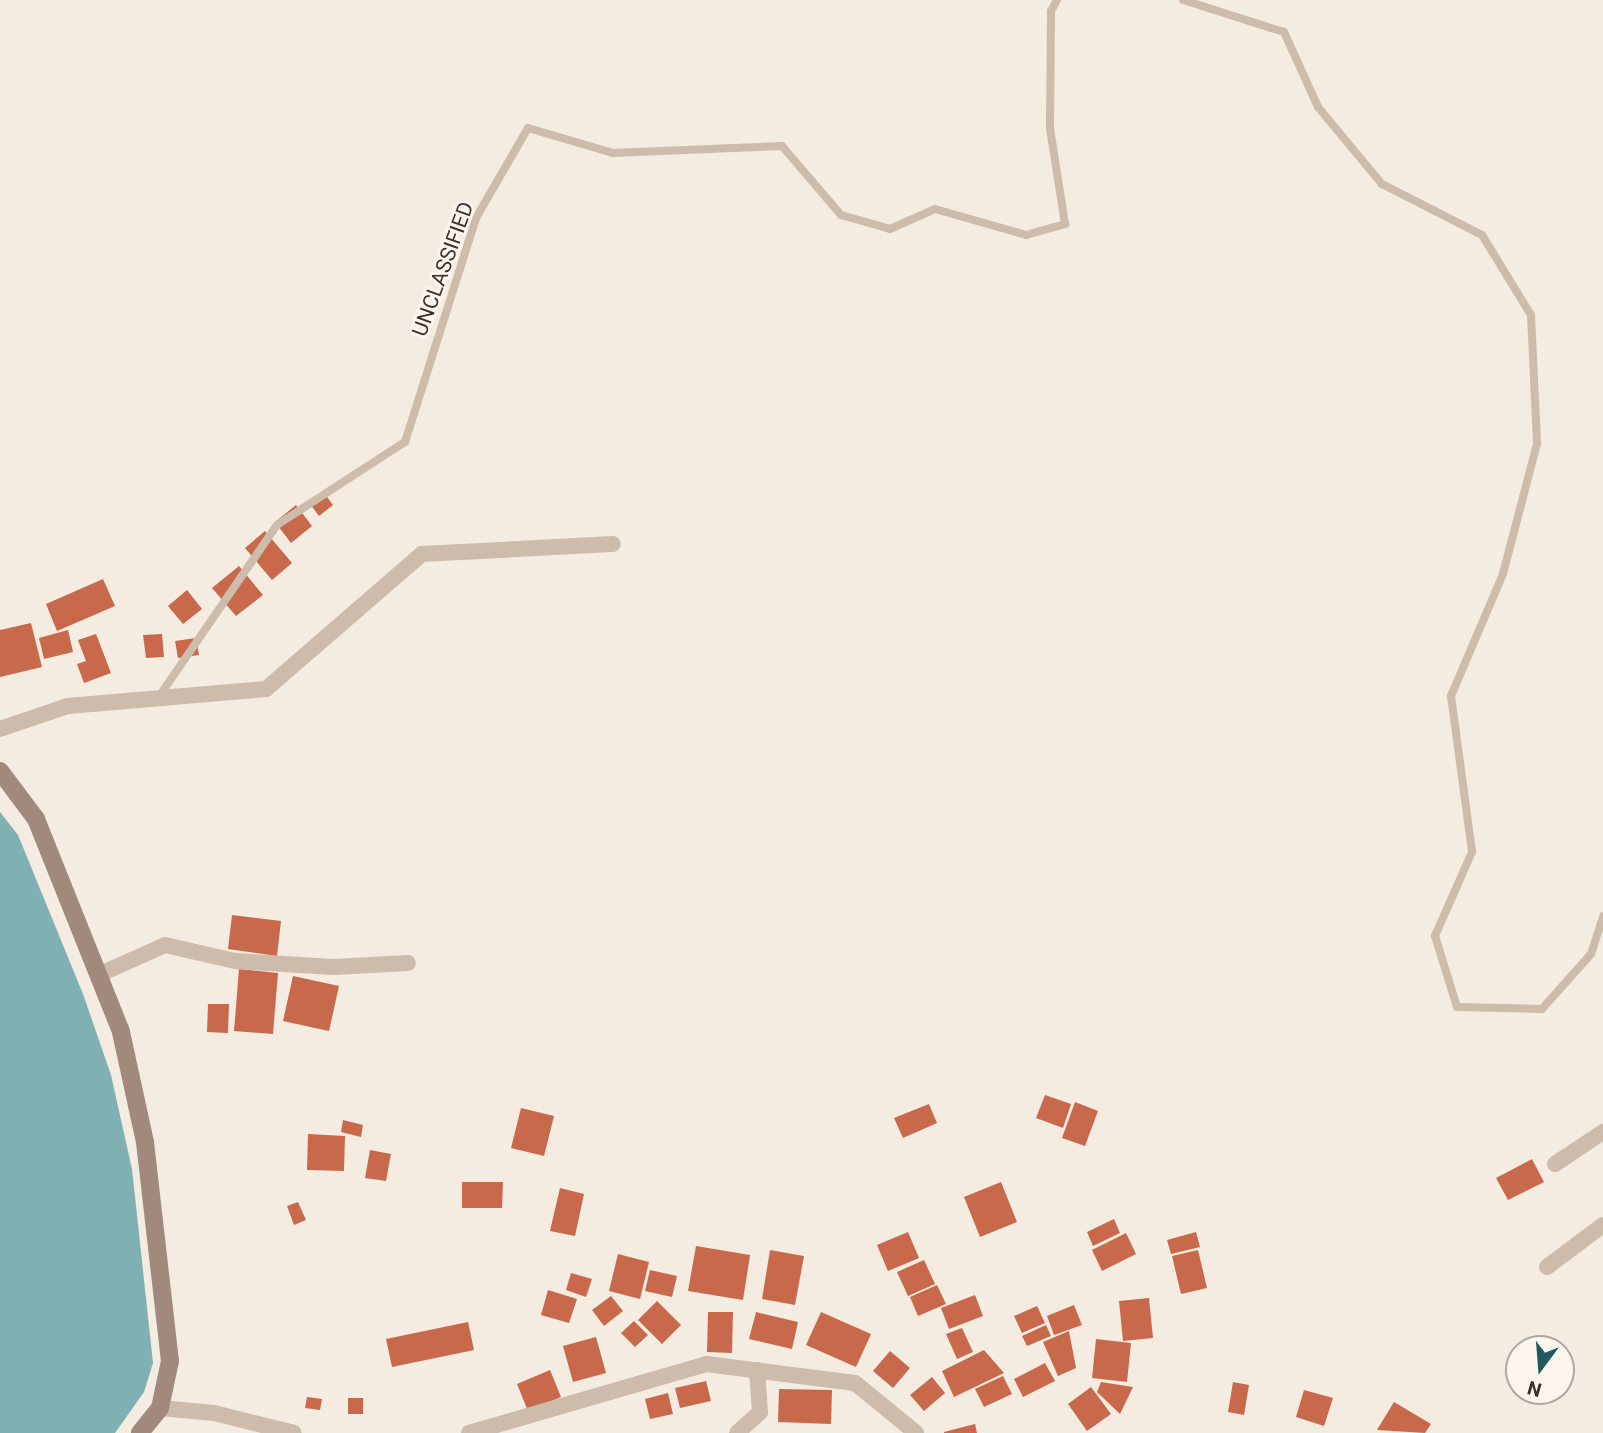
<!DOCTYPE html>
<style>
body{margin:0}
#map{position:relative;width:1603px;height:1433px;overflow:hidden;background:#f4ebe1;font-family:Roboto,sans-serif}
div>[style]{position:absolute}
.water>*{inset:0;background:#7fb0b2}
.building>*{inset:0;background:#c8694b}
.lane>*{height:8px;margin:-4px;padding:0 4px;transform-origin:4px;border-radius:4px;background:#cdbbac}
.street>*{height:16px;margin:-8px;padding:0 8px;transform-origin:8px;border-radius:8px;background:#cdbbac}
.secondary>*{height:18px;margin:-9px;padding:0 9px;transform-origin:9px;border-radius:9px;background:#a18a7d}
span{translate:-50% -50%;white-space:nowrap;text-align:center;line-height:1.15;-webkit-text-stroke:6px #fbf5ee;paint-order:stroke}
.street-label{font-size:21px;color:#3b302b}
.north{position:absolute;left:1505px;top:1335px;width:70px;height:70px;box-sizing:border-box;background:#fbf5ee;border:2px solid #aea6a0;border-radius:50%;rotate:196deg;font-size:19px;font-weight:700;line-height:28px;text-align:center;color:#3b302b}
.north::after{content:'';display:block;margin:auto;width:24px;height:32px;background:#1f5a5e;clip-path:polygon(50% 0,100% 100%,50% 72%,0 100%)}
</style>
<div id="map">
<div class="water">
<i style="clip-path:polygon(0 812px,18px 835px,83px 994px,111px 1075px,132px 1169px,153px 1363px,144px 1392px,115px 1433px,0 1433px)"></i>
</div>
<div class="building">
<i style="clip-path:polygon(324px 493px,333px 505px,319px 516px,310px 504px)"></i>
<i style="clip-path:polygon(296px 505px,312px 526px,291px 543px,275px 522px)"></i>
<i style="clip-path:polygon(265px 531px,292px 563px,272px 580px,245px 548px)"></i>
<i style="clip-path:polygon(239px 566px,263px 595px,236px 616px,212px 588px)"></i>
<i style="clip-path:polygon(103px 579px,115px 606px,57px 631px,46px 604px)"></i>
<i style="clip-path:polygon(187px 590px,202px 609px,183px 624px,168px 606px)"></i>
<i style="clip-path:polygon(31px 623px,42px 667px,0 677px,0 630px)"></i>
<i style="clip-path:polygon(68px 630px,73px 652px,44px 659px,39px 638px)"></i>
<i style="clip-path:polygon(96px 634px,111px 673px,84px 683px,77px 664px,86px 661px,78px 640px)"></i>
<i style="clip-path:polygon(162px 634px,164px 657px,146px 658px,143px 635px)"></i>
<i style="clip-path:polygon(196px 638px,199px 655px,178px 658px,175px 641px)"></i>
<i style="clip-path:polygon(232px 915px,281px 921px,277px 956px,228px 949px)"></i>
<i style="clip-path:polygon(239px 969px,278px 973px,273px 1034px,234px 1031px)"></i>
<i style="clip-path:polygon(293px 976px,339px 986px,329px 1031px,283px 1021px)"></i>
<i style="clip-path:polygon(208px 1004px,229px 1004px,228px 1033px,207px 1032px)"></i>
<i style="clip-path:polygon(1045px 1095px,1071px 1104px,1063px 1128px,1036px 1118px)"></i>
<i style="clip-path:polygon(1075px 1102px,1098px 1111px,1085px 1146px,1062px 1138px)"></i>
<i style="clip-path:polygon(929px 1104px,937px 1123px,903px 1138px,894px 1118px)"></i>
<i style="clip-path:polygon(521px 1108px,554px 1116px,544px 1156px,511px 1148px)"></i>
<i style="clip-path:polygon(343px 1120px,363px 1125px,361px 1137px,341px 1132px)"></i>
<i style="clip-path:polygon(308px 1134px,345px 1136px,344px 1171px,307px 1170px)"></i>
<i style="clip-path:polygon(370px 1150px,391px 1154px,386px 1181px,365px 1178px)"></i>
<i style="clip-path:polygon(1532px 1159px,1544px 1182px,1508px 1200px,1496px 1178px)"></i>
<i style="clip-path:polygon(462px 1182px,503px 1182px,502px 1208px,462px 1208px)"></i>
<i style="clip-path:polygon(1001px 1182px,1017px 1222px,980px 1237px,964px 1197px)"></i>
<i style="clip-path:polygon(560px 1188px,584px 1194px,575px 1236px,550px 1231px)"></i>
<i style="clip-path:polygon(298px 1202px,306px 1220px,294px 1225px,287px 1206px)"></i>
<i style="clip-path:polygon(1114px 1219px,1120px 1233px,1093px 1246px,1087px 1232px)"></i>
<i style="clip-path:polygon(908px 1232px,919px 1258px,888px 1271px,877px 1245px)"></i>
<i style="clip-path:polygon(1196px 1232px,1200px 1247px,1171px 1254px,1167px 1240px)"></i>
<i style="clip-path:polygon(1126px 1233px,1136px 1254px,1102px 1271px,1092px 1250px)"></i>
<i style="clip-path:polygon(696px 1246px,750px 1255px,743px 1300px,688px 1291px)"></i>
<i style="clip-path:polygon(770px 1250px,804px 1256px,795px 1305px,762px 1299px)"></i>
<i style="clip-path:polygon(1198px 1250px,1207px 1288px,1181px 1294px,1172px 1256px)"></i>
<i style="clip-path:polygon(618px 1254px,649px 1262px,640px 1299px,609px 1291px)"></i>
<i style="clip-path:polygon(924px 1260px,935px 1284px,908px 1296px,897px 1272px)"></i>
<i style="clip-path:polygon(650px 1270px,677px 1276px,672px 1297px,645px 1291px)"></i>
<i style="clip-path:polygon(571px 1273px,592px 1279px,586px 1297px,566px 1290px)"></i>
<i style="clip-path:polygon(937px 1285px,946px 1304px,918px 1316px,910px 1297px)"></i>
<i style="clip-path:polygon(548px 1290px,577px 1299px,569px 1323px,541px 1315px)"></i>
<i style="clip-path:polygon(975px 1295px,983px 1316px,949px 1329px,941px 1308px)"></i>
<i style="clip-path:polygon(611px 1296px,623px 1311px,604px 1326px,592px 1310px)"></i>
<i style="clip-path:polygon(1149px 1298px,1153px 1338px,1123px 1341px,1119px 1301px)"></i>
<i style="clip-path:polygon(657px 1301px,681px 1325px,662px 1344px,638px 1320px)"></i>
<i style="clip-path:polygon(1074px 1305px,1082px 1325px,1054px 1335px,1047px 1316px)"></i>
<i style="clip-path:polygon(1037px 1306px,1045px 1323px,1022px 1333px,1014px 1316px)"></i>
<i style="clip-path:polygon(708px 1312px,733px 1312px,732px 1353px,707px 1352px)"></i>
<i style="clip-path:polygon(756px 1312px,798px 1322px,792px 1349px,749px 1339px)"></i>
<i style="clip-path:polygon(821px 1312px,871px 1334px,856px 1367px,806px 1345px)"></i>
<i style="clip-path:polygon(634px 1321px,648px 1335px,635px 1347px,621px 1333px)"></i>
<i style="clip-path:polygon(468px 1322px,474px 1350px,392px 1367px,386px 1339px)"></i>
<i style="clip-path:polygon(1046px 1325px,1051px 1336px,1027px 1346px,1022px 1336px)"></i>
<i style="clip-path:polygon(962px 1328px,973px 1352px,957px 1359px,946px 1334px)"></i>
<i style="clip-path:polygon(1069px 1331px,1076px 1368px,1058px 1376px,1043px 1342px)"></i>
<i style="clip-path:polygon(596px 1337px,606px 1373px,573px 1382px,563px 1346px)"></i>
<i style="clip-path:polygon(1096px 1339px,1131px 1343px,1127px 1382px,1092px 1378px)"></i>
<i style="clip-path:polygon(984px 1350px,1004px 1373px,954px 1397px,942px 1371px)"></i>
<i style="clip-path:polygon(890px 1351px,910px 1368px,893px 1388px,873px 1371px)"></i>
<i style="clip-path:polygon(1045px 1363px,1055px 1381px,1023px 1397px,1014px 1379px)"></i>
<i style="clip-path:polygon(550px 1370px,561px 1397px,528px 1411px,517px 1384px)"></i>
<i style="clip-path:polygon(1003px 1376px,1012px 1394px,984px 1407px,975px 1389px)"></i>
<i style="clip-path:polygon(932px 1377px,945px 1393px,924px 1411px,910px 1395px)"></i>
<i style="clip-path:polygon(706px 1381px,711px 1401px,680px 1408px,675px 1388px)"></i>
<i style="clip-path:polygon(1101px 1382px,1133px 1387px,1120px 1414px,1097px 1392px)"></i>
<i style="clip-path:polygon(1233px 1382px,1249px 1385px,1244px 1415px,1228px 1412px)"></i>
<i style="clip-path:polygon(1091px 1387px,1111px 1414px,1087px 1431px,1068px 1404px)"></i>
<i style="clip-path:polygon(779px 1389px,832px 1390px,831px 1424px,778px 1422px)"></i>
<i style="clip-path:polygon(1304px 1390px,1333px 1398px,1324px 1426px,1296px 1417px)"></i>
<i style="clip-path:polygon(668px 1393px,673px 1414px,650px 1419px,645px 1399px)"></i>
<i style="clip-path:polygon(307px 1397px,322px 1399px,320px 1410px,305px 1408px)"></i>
<i style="clip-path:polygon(348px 1398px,363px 1398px,363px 1414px,348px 1414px)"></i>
<i style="clip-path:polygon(1394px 1402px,1431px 1424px,1425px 1433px,1377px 1430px)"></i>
<i style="clip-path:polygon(975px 1424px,977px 1433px,944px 1433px,944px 1432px)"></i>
</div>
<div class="lane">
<i style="left:1183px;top:0;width:106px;rotate:17.6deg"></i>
<i style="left:1284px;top:32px;width:82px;rotate:65.6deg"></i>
<i style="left:1318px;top:107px;width:100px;rotate:50.3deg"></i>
<i style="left:1382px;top:184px;width:112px;rotate:27deg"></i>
<i style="left:1482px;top:235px;width:94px;rotate:58.5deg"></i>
<i style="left:1531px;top:315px;width:129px;rotate:87.3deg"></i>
<i style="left:1537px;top:444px;width:134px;rotate:104.7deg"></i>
<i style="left:1503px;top:574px;width:133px;rotate:113.1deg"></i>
<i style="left:1451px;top:696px;width:157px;rotate:82.3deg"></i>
<i style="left:1472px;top:852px;width:92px;rotate:113.8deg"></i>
<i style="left:1435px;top:936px;width:74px;rotate:72.8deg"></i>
<i style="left:1457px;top:1007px;width:85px;rotate:1.3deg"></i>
<i style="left:1542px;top:1009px;width:74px;rotate:-48.3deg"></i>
<i style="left:1591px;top:954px;width:40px;rotate:-72deg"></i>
<i style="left:158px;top:698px;width:210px;rotate:-55.5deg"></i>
<i style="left:277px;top:525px;width:153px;rotate:-33deg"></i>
<i style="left:405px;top:442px;width:235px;rotate:-72.4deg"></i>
<i style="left:476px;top:218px;width:104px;rotate:-60deg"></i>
<i style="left:528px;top:128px;width:89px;rotate:16.4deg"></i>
<i style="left:613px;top:153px;width:169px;rotate:-2.4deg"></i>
<i style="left:782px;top:146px;width:91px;rotate:49.5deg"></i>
<i style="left:841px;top:215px;width:51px;rotate:15.9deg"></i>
<i style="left:890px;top:229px;width:49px;rotate:-24deg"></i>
<i style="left:935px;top:209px;width:95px;rotate:15.9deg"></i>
<i style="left:1026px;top:235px;width:41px;rotate:-15.8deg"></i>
<i style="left:1065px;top:224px;width:97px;rotate:-98.9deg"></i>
<i style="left:1050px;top:128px;width:117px;rotate:-89.5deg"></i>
<i style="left:1051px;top:11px;width:13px;rotate:-61deg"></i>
</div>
<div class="street">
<i style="left:0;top:729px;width:72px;rotate:-18.7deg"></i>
<i style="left:68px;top:706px;width:199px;rotate:-4.9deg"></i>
<i style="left:266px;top:689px;width:206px;rotate:-40.9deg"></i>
<i style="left:422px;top:554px;width:191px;rotate:-3deg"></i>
<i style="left:98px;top:975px;width:73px;rotate:-24.1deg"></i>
<i style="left:165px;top:945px;width:72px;rotate:12.9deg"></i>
<i style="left:235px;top:961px;width:99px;rotate:3.5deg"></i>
<i style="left:334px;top:967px;width:74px;rotate:-3.1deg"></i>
<i style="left:1555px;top:1164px;width:58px;rotate:-33.7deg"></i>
<i style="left:1547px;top:1267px;width:70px;rotate:-36.9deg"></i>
<i style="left:160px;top:1408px;width:54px;rotate:5.3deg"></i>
<i style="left:214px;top:1413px;width:82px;rotate:14deg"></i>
<i style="left:469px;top:1433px;width:247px;rotate:-16.2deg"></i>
<i style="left:706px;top:1364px;width:150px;rotate:7.3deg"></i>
<i style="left:855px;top:1383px;width:79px;rotate:39.3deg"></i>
<i style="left:737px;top:1433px;width:31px;rotate:-42deg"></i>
<i style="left:760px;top:1412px;width:42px;rotate:-94.1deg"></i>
</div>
<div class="secondary">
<i style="left:0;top:771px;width:60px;rotate:53.1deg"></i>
<i style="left:36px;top:819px;width:229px;rotate:68.2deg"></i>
<i style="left:121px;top:1032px;width:113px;rotate:77.7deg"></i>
<i style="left:145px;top:1142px;width:220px;rotate:83.5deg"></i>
<i style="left:170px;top:1361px;width:48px;rotate:102deg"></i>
<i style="left:160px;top:1408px;width:32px;rotate:129deg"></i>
</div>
<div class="street-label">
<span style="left:443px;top:269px;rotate:-70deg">UNCLASSIFIED</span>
</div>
<div class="north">N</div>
</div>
